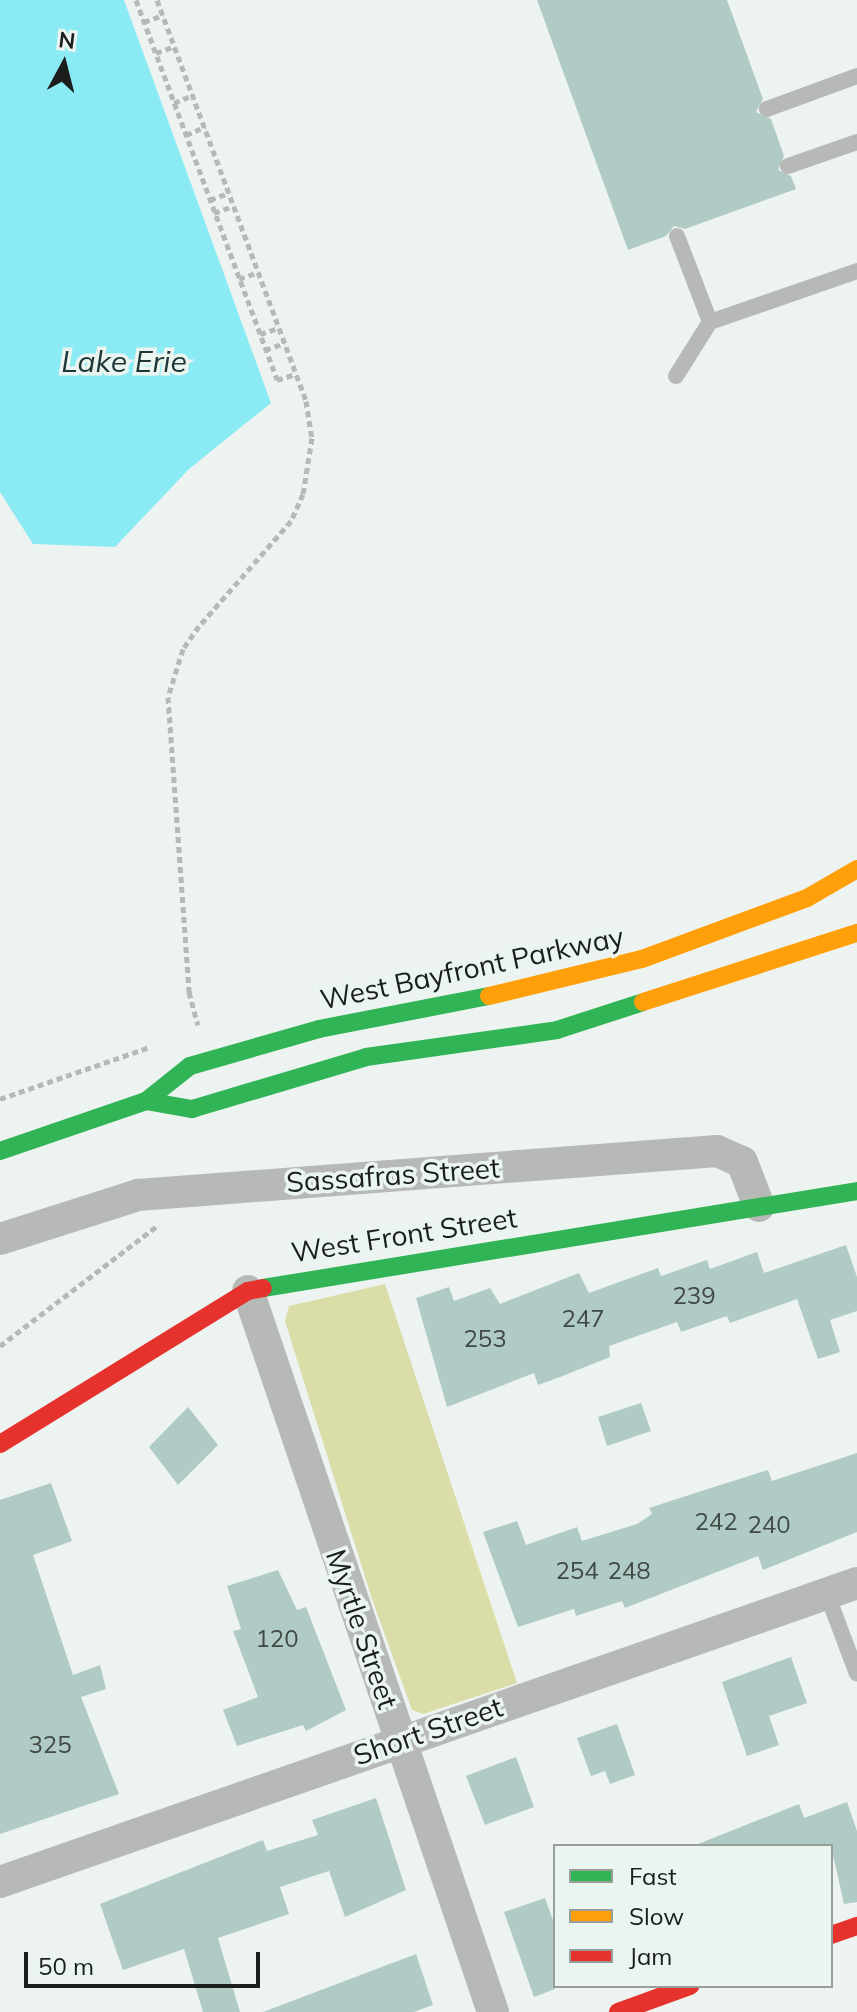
<!DOCTYPE html>
<style>
body{margin:0}
#map{position:relative;width:857px;height:2012px;overflow:hidden;background:#edf3f0;font-family:Mulish,sans-serif}
div>[style]{position:absolute}
.green>*{inset:0;background:#dadda8}
.water>*{inset:0;background:#8bebf4}
.building>*{inset:0;background:#b0cbc6}
.path>*{height:5px;margin-top:-2.5px;transform-origin:0;background:repeating-linear-gradient(90deg,#b7b9b7 0 6px,transparent 0 10px)}
.lane>*{height:16px;margin:-8px;padding:0 8px;transform-origin:8px;border-radius:8px;background:#b7b9b7}
.street>*{height:32px;margin:-16px;padding:0 16px;transform-origin:16px;border-radius:16px;background:#b7b9b7}
.fast>*{height:18px;margin:-9px;padding:0 9px;transform-origin:9px;border-radius:9px;background:#30b455}
.slow>*{height:18px;margin:-9px;padding:0 9px;transform-origin:9px;border-radius:9px;background:#ff9f0a}
.jam>*{height:18px;margin:-9px;padding:0 9px;transform-origin:9px;border-radius:9px;background:#e5322d}
span{translate:-50% -50%;white-space:nowrap;text-align:center;line-height:1.15;-webkit-text-stroke:7px #ebf5ef;paint-order:stroke}
.number-label{font-size:24px;color:#404946}
.number-label span{-webkit-text-stroke-width:0}
.street-label{font-size:28px;color:#1b1e1c}
.water-label{font-size:30px;color:#1e3638;font-style:italic}
.legend{position:absolute;left:553px;top:1844px;width:280px;height:144px;box-sizing:border-box;background:#ebf5ef;border:2px solid #989f9b;margin:0;padding:10px 14px;list-style:none;font-size:24px;color:#1b1e1c}
.legend li{display:flex;align-items:center;gap:16px;height:40px}
.legend b{width:40px;border:2px solid #989f9b}
.north{position:absolute;left:24px;top:24px;width:80px;height:80px;-webkit-text-stroke:6px #ebf5ef;paint-order:stroke;rotate:7deg;font-size:22px;font-weight:700;line-height:32px;text-align:center;color:#1b1e1c}
.north::after{content:'';display:block;margin:auto;width:28px;height:36px;background:#1b1e1c;clip-path:polygon(50% 0,100% 100%,50% 72%,0 100%)}
.scale{position:absolute;left:24px;top:1952px;width:236px;height:36px;box-sizing:border-box;border:4px solid #1b1e1c;border-top:0;padding-left:10px;font-size:24px;line-height:28px;white-space:nowrap;color:#1b1e1c;-webkit-text-stroke:6px #ebf5ef;paint-order:stroke}
</style>
<div id="map">
<div class="green">
<i style="clip-path:polygon(385px 1284px,517px 1683px,423px 1714px,412px 1710px,372px 1599px,285px 1321px,289px 1306px)"></i>
</div>
<div class="water">
<i style="clip-path:polygon(0 0,124px 0,271px 403px,189px 469px,115px 547px,33px 544px,0 492px)"></i>
</div>
<div class="building">
<i style="clip-path:polygon(537px 0,727px 0,763px 99px,756px 112px,771px 119px,784px 156px,778px 170px,791px 176px,796px 189px,685px 229px,674px 226px,666px 236px,628px 250px)"></i>
<i style="clip-path:polygon(846px 1245px,857px 1277px,857px 1311px,830px 1320px,840px 1352px,818px 1359px,797px 1299px,730px 1323px,727px 1316px,681px 1332px,677px 1322px,609px 1346px,610px 1357px,560px 1377px,538px 1385px,534px 1373px,447px 1407px,416px 1298px,449px 1287px,454px 1301px,490px 1288px,500px 1304px,579px 1273px,589px 1293px,658px 1268px,661px 1276px,707px 1260px,710px 1269px,757px 1252px,764px 1273px)"></i>
<i style="clip-path:polygon(641px 1403px,651px 1431px,607px 1446px,598px 1417px)"></i>
<i style="clip-path:polygon(188px 1407px,218px 1445px,178px 1485px,149px 1447px)"></i>
<i style="clip-path:polygon(857px 1453px,857px 1532px,763px 1570px,758px 1556px,625px 1608px,622px 1601px,576px 1616px,574px 1609px,518px 1627px,483px 1532px,517px 1521px,526px 1545px,577px 1527px,582px 1541px,637px 1524px,652px 1514px,649px 1508px,717px 1486px,768px 1470px,772px 1481px)"></i>
<i style="clip-path:polygon(51px 1483px,72px 1541px,33px 1555px,73px 1675px,100px 1665px,106px 1689px,81px 1697px,119px 1794px,0 1834px,0 1500px)"></i>
<i style="clip-path:polygon(278px 1570px,297px 1610px,306px 1607px,346px 1710px,306px 1731px,303px 1725px,237px 1746px,223px 1710px,258px 1697px,233px 1631px,241px 1629px,227px 1586px)"></i>
<i style="clip-path:polygon(791px 1657px,807px 1703px,769px 1716px,779px 1745px,747px 1756px,722px 1682px)"></i>
<i style="clip-path:polygon(617px 1724px,635px 1775px,610px 1784px,605px 1771px,591px 1776px,577px 1738px)"></i>
<i style="clip-path:polygon(516px 1757px,534px 1807px,485px 1825px,466px 1776px)"></i>
<i style="clip-path:polygon(376px 1798px,406px 1890px,345px 1917px,329px 1871px,280px 1887px,289px 1914px,218px 1938px,240px 2012px,203px 2012px,184px 1949px,123px 1970px,100px 1904px,263px 1840px,267px 1851px,318px 1835px,312px 1820px)"></i>
<i style="clip-path:polygon(847px 1802px,857px 1831px,857px 1902px,844px 1904px,831px 1846px,693px 1846px,799px 1804px,804px 1818px)"></i>
<i style="clip-path:polygon(545px 1898px,555px 1926px,555px 1989px,534px 1997px,504px 1912px)"></i>
<i style="clip-path:polygon(416px 1954px,433px 2005px,414px 2012px,263px 2012px)"></i>
</div>
<div class="path">
<i style="left:136px;top:0;width:405px;rotate:69.6deg"></i>
<i style="left:277px;top:380px;width:20px;rotate:-18deg"></i>
<i style="left:157px;top:0;width:428px;rotate:69.6deg"></i>
<i style="left:306px;top:401px;width:37px;rotate:81deg"></i>
<i style="left:312px;top:438px;width:57px;rotate:99.1deg"></i>
<i style="left:303px;top:494px;width:30px;rotate:114deg"></i>
<i style="left:291px;top:521px;width:140px;rotate:131.2deg"></i>
<i style="left:199px;top:626px;width:28px;rotate:125deg"></i>
<i style="left:183px;top:649px;width:50px;rotate:107.4deg"></i>
<i style="left:168px;top:697px;width:296px;rotate:85.9deg"></i>
<i style="left:189px;top:992px;width:34px;rotate:75deg"></i>
<i style="left:144px;top:22px;width:20px;rotate:-20deg"></i>
<i style="left:156px;top:53px;width:20px;rotate:-20deg"></i>
<i style="left:174px;top:103px;width:21px;rotate:-23deg"></i>
<i style="left:186px;top:135px;width:21px;rotate:-23deg"></i>
<i style="left:210px;top:200px;width:19px;rotate:-21deg"></i>
<i style="left:214px;top:213px;width:20px;rotate:-20deg"></i>
<i style="left:239px;top:279px;width:20px;rotate:-20deg"></i>
<i style="left:260px;top:334px;width:20px;rotate:-18deg"></i>
<i style="left:265px;top:350px;width:20px;rotate:-20deg"></i>
<i style="left:0;top:1099px;width:159px;rotate:-19.1deg"></i>
<i style="left:0;top:1346px;width:198px;rotate:-37.4deg"></i>
</div>
<div class="lane">
<i style="left:767px;top:109px;width:96px;rotate:-20.1deg"></i>
<i style="left:788px;top:166px;width:73px;rotate:-19.2deg"></i>
<i style="left:677px;top:236px;width:92px;rotate:69deg"></i>
<i style="left:676px;top:376px;width:64px;rotate:-57.8deg"></i>
<i style="left:710px;top:322px;width:156px;rotate:-19.1deg"></i>
<i style="left:827px;top:1594px;width:85px;rotate:69.4deg"></i>
</div>
<div class="street">
<i style="left:0;top:1239px;width:145px;rotate:-17.7deg"></i>
<i style="left:138px;top:1195px;width:581px;rotate:-4.35deg"></i>
<i style="left:717px;top:1151px;width:27px;rotate:24deg"></i>
<i style="left:742px;top:1162px;width:47px;rotate:68.9deg"></i>
<i style="left:248px;top:1291px;width:761px;rotate:71.23deg"></i>
<i style="left:0;top:1882px;width:908px;rotate:-19.23deg"></i>
</div>
<div class="fast">
<i style="left:146px;top:1101px;width:47px;rotate:9.9deg"></i>
<i style="left:192px;top:1109px;width:182px;rotate:-16.6deg"></i>
<i style="left:366px;top:1057px;width:193px;rotate:-8deg"></i>
<i style="left:557px;top:1030px;width:90px;rotate:-18deg"></i>
<i style="left:0;top:1151px;width:154px;rotate:-18.9deg"></i>
<i style="left:146px;top:1101px;width:56px;rotate:-38.5deg"></i>
<i style="left:190px;top:1066px;width:134px;rotate:-16deg"></i>
<i style="left:319px;top:1029px;width:173px;rotate:-11deg"></i>
<i style="left:263px;top:1288px;width:602px;rotate:-9.27deg"></i>
</div>
<div class="slow">
<i style="left:489px;top:996px;width:157px;rotate:-13.6deg"></i>
<i style="left:642px;top:959px;width:176px;rotate:-20.3deg"></i>
<i style="left:807px;top:898px;width:58px;rotate:-30.1deg"></i>
<i style="left:643px;top:1002px;width:225px;rotate:-17.9deg"></i>
</div>
<div class="jam">
<i style="left:0;top:1444px;width:291px;rotate:-31.7deg"></i>
<i style="left:248px;top:1291px;width:15px;rotate:-11deg"></i>
<i style="left:831px;top:1935px;width:28px;rotate:-19deg"></i>
<i style="left:618px;top:2012px;width:77px;rotate:-19.9deg"></i>
</div>
<div class="number-label">
<span style="left:694px;top:1296px">239</span>
<span style="left:583px;top:1319px">247</span>
<span style="left:485px;top:1339px">253</span>
<span style="left:716px;top:1522px">242</span>
<span style="left:769px;top:1525px">240</span>
<span style="left:577px;top:1571px">254</span>
<span style="left:629px;top:1571px">248</span>
<span style="left:277px;top:1639px">120</span>
<span style="left:50px;top:1745px">325</span>
</div>
<div class="street-label">
<span style="left:472px;top:968px;rotate:-12deg">West Bayfront Parkway</span>
<span style="left:393px;top:1175px;rotate:-4deg">Sassafras Street</span>
<span style="left:404px;top:1235px;rotate:-9deg">West Front Street</span>
<span style="left:362px;top:1629px;rotate:71deg">Myrtle Street</span>
<span style="left:428px;top:1731px;rotate:-19deg">Short Street</span>
</div>
<div class="water-label">
<span style="left:124px;top:361px">Lake Erie</span>
</div>
<ul class="legend">
<li><b style="height:10px;background:#30b455"></b>Fast</li>
<li><b style="height:10px;background:#ff9f0a"></b>Slow</li>
<li><b style="height:10px;background:#e5322d"></b>Jam</li>
</ul>
<div class="north">N</div>
<div class="scale">50 m</div>
</div>
